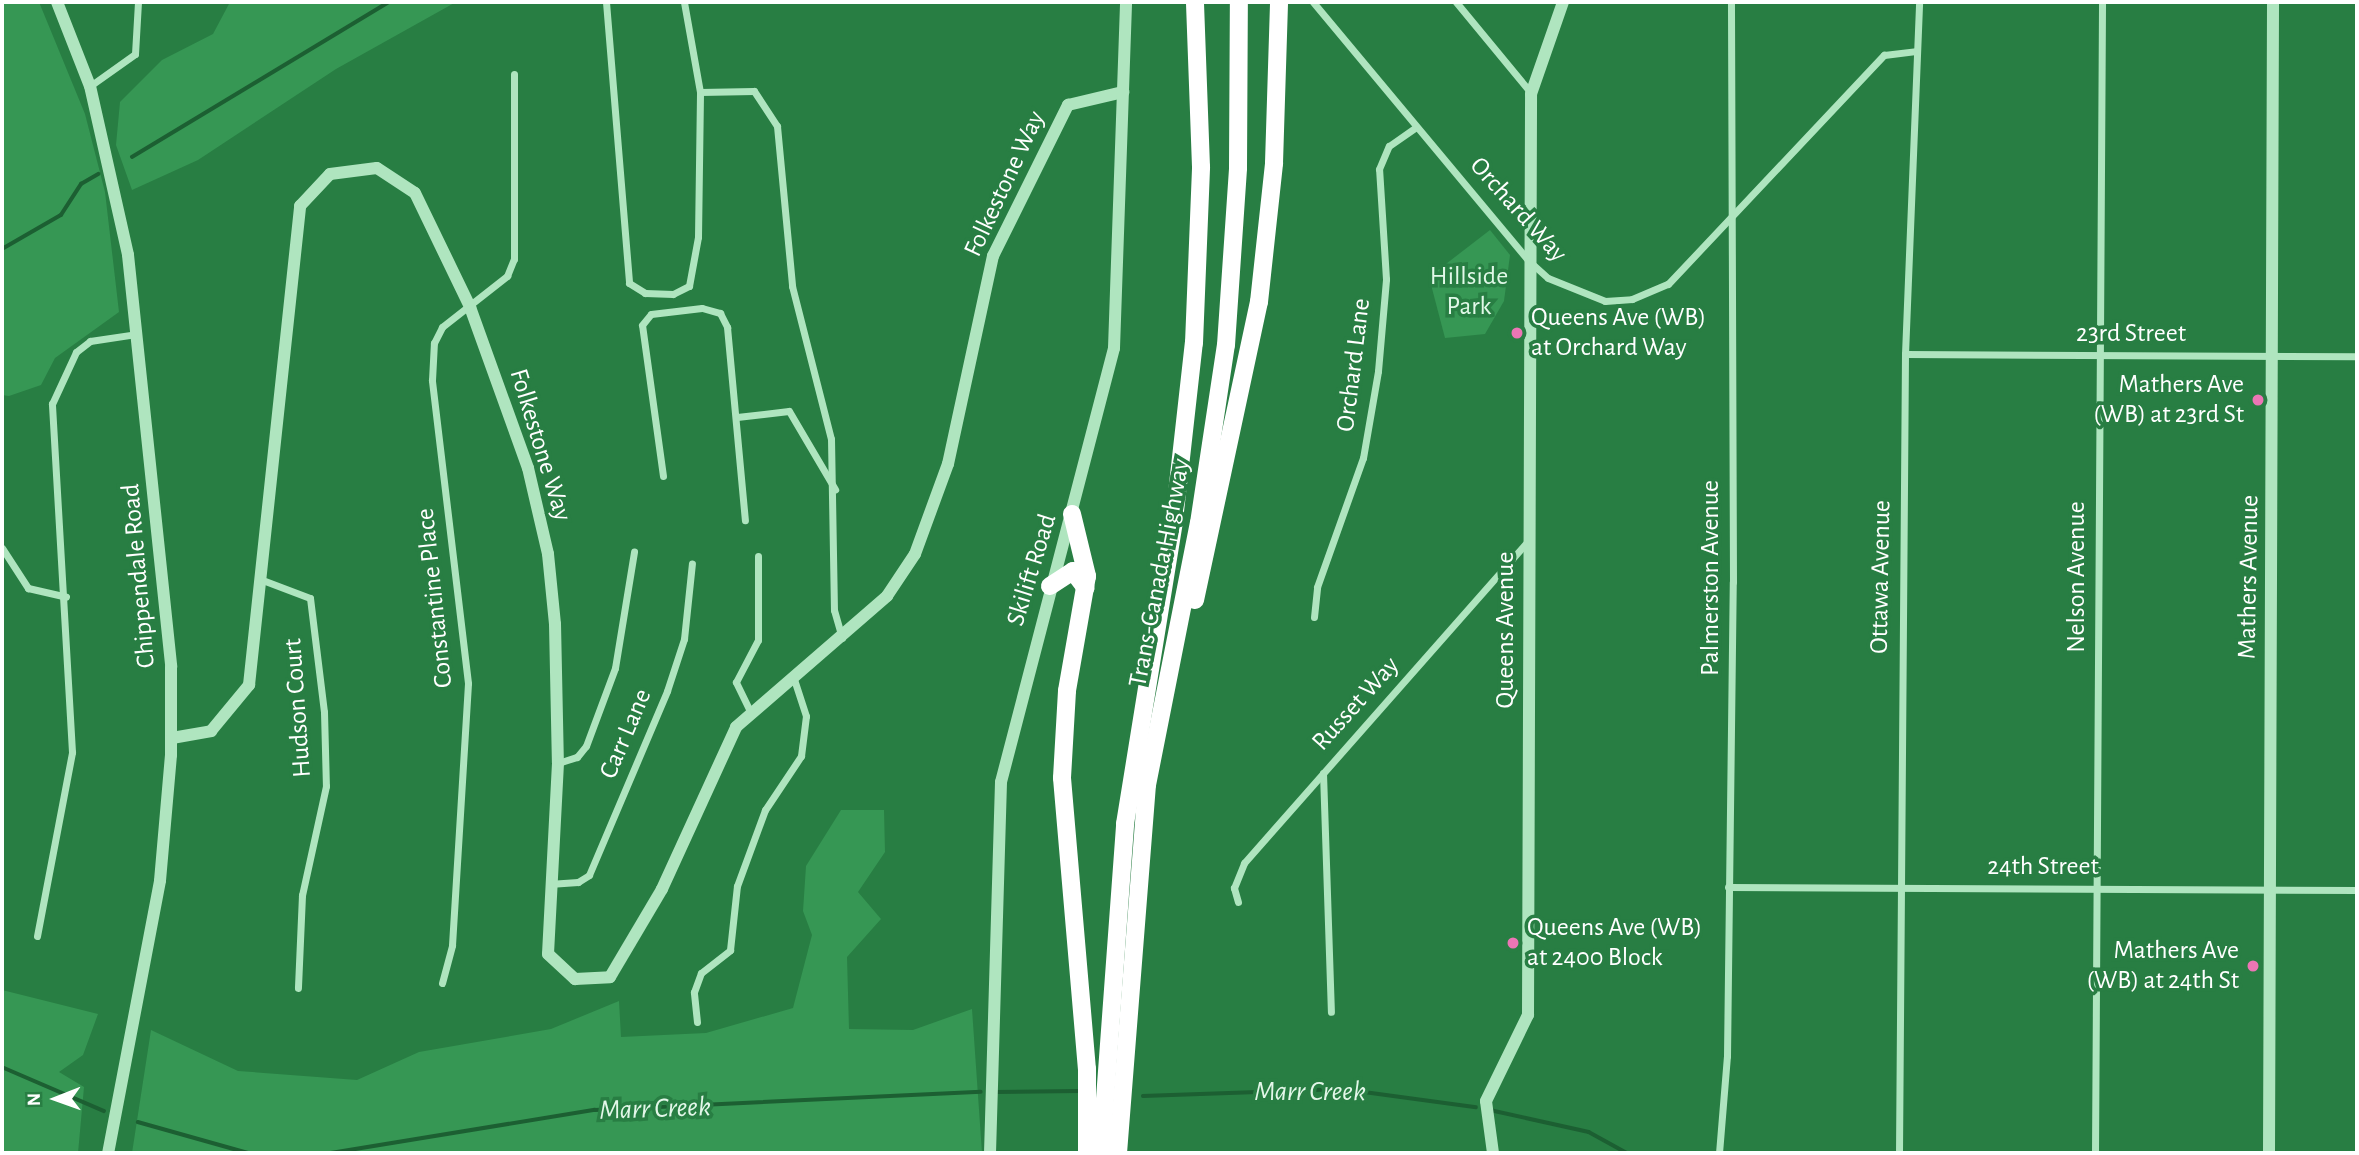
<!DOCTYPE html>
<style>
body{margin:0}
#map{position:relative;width:2359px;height:1155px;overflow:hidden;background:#287e43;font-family:"Alegreya Sans",sans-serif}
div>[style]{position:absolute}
.green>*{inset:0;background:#369754}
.stream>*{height:3.5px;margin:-1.75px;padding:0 1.75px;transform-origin:1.75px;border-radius:1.75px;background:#1c5f32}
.minor>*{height:7px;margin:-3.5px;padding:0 3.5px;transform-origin:3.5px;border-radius:3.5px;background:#afe5bf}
.tertiary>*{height:12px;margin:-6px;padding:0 6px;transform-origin:6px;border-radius:6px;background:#afe5bf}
.motorway>*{height:18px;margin:-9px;padding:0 9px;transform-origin:9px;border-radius:9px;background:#fff}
.dots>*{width:19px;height:19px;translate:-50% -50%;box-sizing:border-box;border:4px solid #287e43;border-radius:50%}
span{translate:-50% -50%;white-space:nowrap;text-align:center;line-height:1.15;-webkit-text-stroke:7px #287e43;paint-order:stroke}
.street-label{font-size:26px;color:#fff}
.park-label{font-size:26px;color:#e1f8e8}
.poi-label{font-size:26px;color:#fff}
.left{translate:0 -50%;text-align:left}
.right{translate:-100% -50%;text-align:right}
.water-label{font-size:28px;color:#e3f7e9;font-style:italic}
.frame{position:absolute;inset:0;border:4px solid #fff;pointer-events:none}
.north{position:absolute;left:21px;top:1064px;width:70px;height:70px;-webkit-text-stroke:5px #287e43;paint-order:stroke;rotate:269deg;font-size:19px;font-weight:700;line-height:28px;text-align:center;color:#fff}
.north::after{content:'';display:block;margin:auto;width:24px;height:32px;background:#fff;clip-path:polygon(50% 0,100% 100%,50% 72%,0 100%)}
</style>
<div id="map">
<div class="green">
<i style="clip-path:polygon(2px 2px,39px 2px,85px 114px,105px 192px,119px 312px,55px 358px,41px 385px,9px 396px,2px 395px)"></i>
<i style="clip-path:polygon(230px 2px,456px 2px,336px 69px,198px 160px,132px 190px,116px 145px,120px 102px,162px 60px,213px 34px)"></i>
<i style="clip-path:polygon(1490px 230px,1510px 255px,1504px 301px,1485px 334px,1445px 338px,1429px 277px)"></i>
<i style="clip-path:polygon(841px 810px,884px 810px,885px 852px,858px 892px,881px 919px,847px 957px,849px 1029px,913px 1030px,972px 1009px,982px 1153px,132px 1153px,151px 1030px,238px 1071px,357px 1080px,419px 1052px,551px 1029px,619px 1001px,621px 1037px,706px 1033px,793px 1008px,812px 935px,803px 911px,806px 866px)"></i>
<i style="clip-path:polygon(2px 990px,98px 1014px,83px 1055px,59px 1072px,84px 1087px,78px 1153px,2px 1153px)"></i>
</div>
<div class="stream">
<i style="left:132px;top:157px;width:300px;rotate:-31.1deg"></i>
<i style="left:2px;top:249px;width:68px;rotate:-30deg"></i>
<i style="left:61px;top:215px;width:37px;rotate:-57deg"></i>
<i style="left:81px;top:184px;width:20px;rotate:-30deg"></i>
<i style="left:2px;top:1067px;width:111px;rotate:23.3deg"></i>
<i style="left:996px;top:1092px;width:83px;rotate:-0.7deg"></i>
<i style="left:1143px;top:1096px;width:199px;rotate:-2deg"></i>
<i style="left:1342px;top:1089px;width:135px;rotate:7.7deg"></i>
<i style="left:1490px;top:1110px;width:101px;rotate:12.5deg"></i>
<i style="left:1589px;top:1132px;width:43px;rotate:28.9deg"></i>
<i style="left:138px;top:1122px;width:114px;rotate:15.7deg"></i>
<i style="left:331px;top:1153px;width:267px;rotate:-9.3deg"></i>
<i style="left:595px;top:1110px;width:386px;rotate:-2.7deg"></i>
</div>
<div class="minor">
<i style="left:606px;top:2px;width:282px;rotate:85.3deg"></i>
<i style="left:629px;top:283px;width:19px;rotate:32deg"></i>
<i style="left:645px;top:293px;width:28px;rotate:2deg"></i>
<i style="left:673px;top:294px;width:18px;rotate:-27deg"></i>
<i style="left:689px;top:286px;width:50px;rotate:-79.6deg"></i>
<i style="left:698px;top:237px;width:145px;rotate:-89.2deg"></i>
<i style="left:700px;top:92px;width:91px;rotate:-100.1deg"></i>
<i style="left:1313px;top:2px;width:337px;rotate:50.2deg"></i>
<i style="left:1529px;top:261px;width:25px;rotate:42deg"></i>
<i style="left:1548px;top:278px;width:61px;rotate:22deg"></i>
<i style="left:1605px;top:301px;width:27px;rotate:-4deg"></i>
<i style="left:1632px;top:299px;width:39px;rotate:-23deg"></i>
<i style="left:1668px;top:284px;width:315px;rotate:-46.7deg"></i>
<i style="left:1884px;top:55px;width:32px;rotate:-7deg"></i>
<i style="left:1456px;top:2px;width:118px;rotate:50.5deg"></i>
<i style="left:90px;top:86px;width:55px;rotate:-35.4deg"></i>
<i style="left:135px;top:54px;width:52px;rotate:-86.7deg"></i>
<i style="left:700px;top:92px;width:54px;rotate:-1.1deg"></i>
<i style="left:754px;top:91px;width:42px;rotate:56.7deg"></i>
<i style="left:777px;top:126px;width:161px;rotate:84.6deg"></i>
<i style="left:792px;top:286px;width:158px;rotate:75.7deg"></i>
<i style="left:831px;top:439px;width:171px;rotate:89deg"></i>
<i style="left:834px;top:610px;width:29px;rotate:74deg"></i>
<i style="left:1905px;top:354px;width:452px;rotate:0.3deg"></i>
<i style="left:737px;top:417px;width:52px;rotate:-6.6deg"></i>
<i style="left:789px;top:411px;width:91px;rotate:59.5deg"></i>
<i style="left:663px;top:476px;width:152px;rotate:-97.9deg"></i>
<i style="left:642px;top:325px;width:14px;rotate:-51deg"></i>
<i style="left:651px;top:314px;width:51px;rotate:-6.7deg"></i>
<i style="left:702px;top:308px;width:19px;rotate:16deg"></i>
<i style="left:720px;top:313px;width:16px;rotate:63deg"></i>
<i style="left:727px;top:327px;width:194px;rotate:84.7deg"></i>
<i style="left:2px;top:548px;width:48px;rotate:57deg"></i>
<i style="left:28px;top:588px;width:39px;rotate:13deg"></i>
<i style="left:265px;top:581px;width:48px;rotate:20.7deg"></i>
<i style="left:310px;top:598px;width:115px;rotate:83deg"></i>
<i style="left:324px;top:712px;width:74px;rotate:88.5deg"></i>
<i style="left:326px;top:786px;width:112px;rotate:102.4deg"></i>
<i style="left:302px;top:895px;width:93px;rotate:92.5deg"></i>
<i style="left:1314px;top:617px;width:30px;rotate:-84deg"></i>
<i style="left:1317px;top:587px;width:137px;rotate:-70.4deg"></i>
<i style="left:1363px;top:458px;width:88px;rotate:-80.2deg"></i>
<i style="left:1378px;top:371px;width:92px;rotate:-85deg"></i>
<i style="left:1386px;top:279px;width:110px;rotate:-93.6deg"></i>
<i style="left:1379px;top:169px;width:25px;rotate:-67deg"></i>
<i style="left:1389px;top:146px;width:33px;rotate:-35deg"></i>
<i style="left:749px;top:709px;width:30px;rotate:-116deg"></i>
<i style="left:736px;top:682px;width:47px;rotate:-62.4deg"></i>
<i style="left:758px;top:640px;width:84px;rotate:-90deg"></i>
<i style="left:558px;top:763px;width:20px;rotate:-18deg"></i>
<i style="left:577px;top:757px;width:14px;rotate:-51deg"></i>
<i style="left:586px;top:746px;width:83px;rotate:-69.6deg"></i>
<i style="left:615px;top:668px;width:118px;rotate:-80.7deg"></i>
<i style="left:1323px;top:773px;width:239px;rotate:88.1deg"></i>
<i style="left:549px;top:884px;width:29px;rotate:-4deg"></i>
<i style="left:578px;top:882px;width:13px;rotate:-32deg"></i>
<i style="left:589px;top:875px;width:200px;rotate:-67deg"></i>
<i style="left:667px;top:691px;width:55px;rotate:-71.9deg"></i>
<i style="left:684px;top:639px;width:76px;rotate:-84deg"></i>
<i style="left:1728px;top:887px;width:629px;rotate:0.27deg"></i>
<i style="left:1238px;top:902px;width:15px;rotate:-106deg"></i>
<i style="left:1234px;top:888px;width:27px;rotate:-68deg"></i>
<i style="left:1244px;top:863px;width:429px;rotate:-48.6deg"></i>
<i style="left:37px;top:936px;width:187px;rotate:-79.2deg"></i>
<i style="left:72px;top:752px;width:349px;rotate:-93.3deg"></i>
<i style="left:52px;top:404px;width:57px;rotate:-65.2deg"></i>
<i style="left:76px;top:352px;width:18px;rotate:-38deg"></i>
<i style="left:90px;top:341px;width:48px;rotate:-8.5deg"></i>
<i style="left:442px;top:983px;width:39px;rotate:-75deg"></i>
<i style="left:452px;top:945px;width:262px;rotate:-86.5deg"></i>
<i style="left:468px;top:683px;width:305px;rotate:-96.8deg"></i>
<i style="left:432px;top:380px;width:37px;rotate:-87deg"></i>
<i style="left:434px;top:343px;width:18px;rotate:-63deg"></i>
<i style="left:442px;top:327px;width:83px;rotate:-38.1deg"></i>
<i style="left:507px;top:276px;width:18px;rotate:-68deg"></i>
<i style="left:514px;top:259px;width:185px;rotate:-90deg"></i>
<i style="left:697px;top:1022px;width:30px;rotate:-96deg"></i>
<i style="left:694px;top:992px;width:20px;rotate:-70deg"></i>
<i style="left:701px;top:973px;width:37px;rotate:-38deg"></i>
<i style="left:730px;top:950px;width:64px;rotate:-83.8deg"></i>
<i style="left:737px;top:886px;width:81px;rotate:-69.8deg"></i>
<i style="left:765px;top:810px;width:65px;rotate:-56.3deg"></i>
<i style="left:801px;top:756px;width:40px;rotate:-82.9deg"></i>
<i style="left:806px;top:716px;width:42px;rotate:-108deg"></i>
<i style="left:1719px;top:1153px;width:97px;rotate:-85.3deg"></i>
<i style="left:1727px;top:1056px;width:474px;rotate:-89.3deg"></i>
<i style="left:1733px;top:582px;width:580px;rotate:-90.2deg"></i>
<i style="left:1899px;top:1153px;width:799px;rotate:-89.57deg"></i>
<i style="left:1905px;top:354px;width:352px;rotate:-87.7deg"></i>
<i style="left:2095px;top:1153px;width:1151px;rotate:-89.65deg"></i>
</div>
<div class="tertiary">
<i style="left:57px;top:2px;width:90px;rotate:68.6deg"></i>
<i style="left:90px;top:86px;width:173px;rotate:77.3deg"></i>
<i style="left:128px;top:255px;width:414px;rotate:84deg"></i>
<i style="left:171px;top:667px;width:88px;rotate:90deg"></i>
<i style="left:171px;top:755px;width:126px;rotate:95deg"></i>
<i style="left:160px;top:881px;width:277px;rotate:100.8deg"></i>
<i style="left:172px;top:738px;width:40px;rotate:-10deg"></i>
<i style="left:211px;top:731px;width:60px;rotate:-50.4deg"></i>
<i style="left:249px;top:685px;width:482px;rotate:-83.9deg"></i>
<i style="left:300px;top:206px;width:44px;rotate:-46.8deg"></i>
<i style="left:330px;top:174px;width:47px;rotate:-7.3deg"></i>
<i style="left:377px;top:168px;width:45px;rotate:33.3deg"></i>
<i style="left:415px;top:193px;width:127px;rotate:64.2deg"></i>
<i style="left:470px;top:307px;width:171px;rotate:70.2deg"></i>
<i style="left:528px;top:468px;width:88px;rotate:76.9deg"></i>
<i style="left:548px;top:554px;width:70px;rotate:84.3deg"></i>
<i style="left:555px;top:624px;width:139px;rotate:88.8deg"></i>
<i style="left:558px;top:763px;width:191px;rotate:93deg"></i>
<i style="left:548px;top:954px;width:37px;rotate:43deg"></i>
<i style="left:575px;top:979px;width:35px;rotate:-3deg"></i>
<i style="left:610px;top:977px;width:102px;rotate:-59.4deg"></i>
<i style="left:662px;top:889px;width:178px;rotate:-65.4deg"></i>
<i style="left:736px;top:727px;width:200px;rotate:-40.9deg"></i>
<i style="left:887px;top:596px;width:50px;rotate:-56.3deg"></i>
<i style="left:915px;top:554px;width:96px;rotate:-69.9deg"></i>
<i style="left:948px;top:464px;width:213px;rotate:-77.8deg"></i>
<i style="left:993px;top:256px;width:169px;rotate:-63.6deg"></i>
<i style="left:1068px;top:105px;width:57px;rotate:-13.3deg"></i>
<i style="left:990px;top:1153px;width:371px;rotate:-88.3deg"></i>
<i style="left:1001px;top:782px;width:448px;rotate:-75.4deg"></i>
<i style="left:1114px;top:348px;width:346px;rotate:-88deg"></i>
<i style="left:1493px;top:1153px;width:52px;rotate:-97.7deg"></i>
<i style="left:1486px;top:1101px;width:96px;rotate:-64deg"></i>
<i style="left:1528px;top:1015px;width:921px;rotate:-89.81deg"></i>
<i style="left:1531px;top:94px;width:97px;rotate:-70.8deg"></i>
<i style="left:2269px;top:1153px;width:1151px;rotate:-89.8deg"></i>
</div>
<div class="motorway">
<i style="left:1072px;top:514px;width:64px;rotate:76.4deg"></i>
<i style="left:1087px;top:576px;width:117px;rotate:99.9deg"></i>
<i style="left:1067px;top:691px;width:87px;rotate:93.3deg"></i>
<i style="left:1062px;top:778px;width:292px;rotate:85.1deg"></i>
<i style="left:1087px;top:1069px;width:84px;rotate:90deg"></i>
<i style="left:1050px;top:586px;width:27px;rotate:-33deg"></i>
<i style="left:1073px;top:571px;width:21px;rotate:53deg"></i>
<i style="left:1195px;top:600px;width:305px;rotate:-77.9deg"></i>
<i style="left:1259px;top:302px;width:140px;rotate:-83.8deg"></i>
<i style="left:1274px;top:163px;width:161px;rotate:-88.2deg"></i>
<i style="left:1101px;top:1153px;width:330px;rotate:-85.8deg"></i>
<i style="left:1125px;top:824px;width:308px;rotate:-80.8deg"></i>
<i style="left:1174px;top:520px;width:178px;rotate:-83.6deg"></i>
<i style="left:1194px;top:343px;width:176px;rotate:-87.7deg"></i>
<i style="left:1201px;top:167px;width:165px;rotate:-92.1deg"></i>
<i style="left:1118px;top:1153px;width:369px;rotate:-85.5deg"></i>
<i style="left:1147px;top:785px;width:267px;rotate:-78.8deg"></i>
<i style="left:1199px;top:523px;width:180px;rotate:-81.4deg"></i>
<i style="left:1226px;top:345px;width:177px;rotate:-86.1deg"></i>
<i style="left:1238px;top:168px;width:166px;rotate:-89.7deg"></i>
</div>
<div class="dots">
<i style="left:1517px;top:333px;background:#ec76b5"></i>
<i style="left:2258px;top:400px;background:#ec76b5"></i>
<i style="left:1513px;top:943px;background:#ec76b5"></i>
<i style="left:2253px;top:966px;background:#ec76b5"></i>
</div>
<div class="street-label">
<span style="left:1005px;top:184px;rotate:-65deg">Folkestone Way</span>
<span style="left:1518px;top:210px;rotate:48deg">Orchard Way</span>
<span style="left:2131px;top:334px">23rd Street</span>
<span style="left:1354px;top:365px;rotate:-83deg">Orchard Lane</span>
<span style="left:540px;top:445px;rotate:73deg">Folkestone Way</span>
<span style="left:1032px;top:570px;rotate:-73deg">Skilift Road</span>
<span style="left:1160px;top:573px;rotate:-79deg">Trans-Canada Highway</span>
<span style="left:139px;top:576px;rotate:-95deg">Chippendale Road</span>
<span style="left:1881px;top:577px;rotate:-89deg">Ottawa Avenue</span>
<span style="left:2077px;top:577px;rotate:-90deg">Nelson Avenue</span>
<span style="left:2249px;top:577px;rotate:-89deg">Mathers Avenue</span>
<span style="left:1711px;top:578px;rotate:-90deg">Palmerston Avenue</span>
<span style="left:435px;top:598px;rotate:-96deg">Constantine Place</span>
<span style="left:1506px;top:630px;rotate:-90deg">Queens Avenue</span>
<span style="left:1356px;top:704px;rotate:-48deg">Russet Way</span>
<span style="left:298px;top:708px;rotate:-94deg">Hudson Court</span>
<span style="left:626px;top:734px;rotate:-67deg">Carr Lane</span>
<span style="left:2043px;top:867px">24th Street</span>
</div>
<div class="park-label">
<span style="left:1469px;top:292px">Hillside<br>Park</span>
</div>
<div class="poi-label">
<span class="left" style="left:1531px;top:333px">Queens Ave (WB)<br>at Orchard Way</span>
<span class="right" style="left:2244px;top:400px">Mathers Ave<br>(WB) at 23rd St</span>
<span class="left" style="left:1527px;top:943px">Queens Ave (WB)<br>at 2400 Block</span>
<span class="right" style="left:2239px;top:966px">Mathers Ave<br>(WB) at 24th St</span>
</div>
<div class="water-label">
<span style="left:1310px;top:1092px">Marr Creek</span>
<span style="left:655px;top:1109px;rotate:-2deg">Marr Creek</span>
</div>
<div class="frame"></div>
<div class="north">N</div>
</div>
